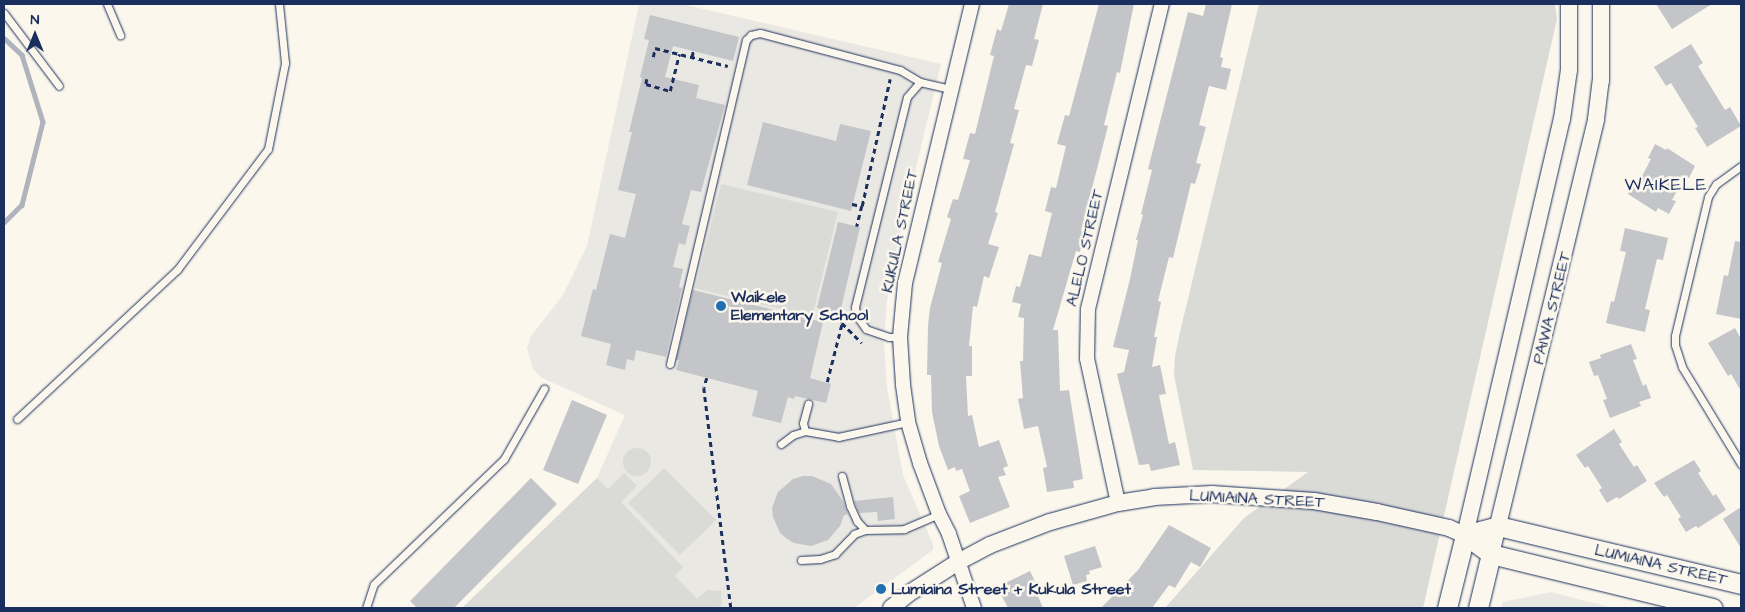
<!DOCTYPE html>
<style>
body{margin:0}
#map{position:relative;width:1745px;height:612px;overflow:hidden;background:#fbf7ec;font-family:"Architects Daughter",sans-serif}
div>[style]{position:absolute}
.built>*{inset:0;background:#eae8e2}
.green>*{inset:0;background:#dadad7}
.round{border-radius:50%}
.stream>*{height:4.5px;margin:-2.25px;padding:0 2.25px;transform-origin:2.25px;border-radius:2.25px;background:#afb3bb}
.building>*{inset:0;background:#c3c5c9}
.path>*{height:2.5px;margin-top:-1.25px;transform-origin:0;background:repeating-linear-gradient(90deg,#1b2f5e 0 5px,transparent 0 9px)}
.roads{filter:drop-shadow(0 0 1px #1b2f5e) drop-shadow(0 0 1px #1b2f5e)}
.service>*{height:7px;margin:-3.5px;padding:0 3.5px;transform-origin:3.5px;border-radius:3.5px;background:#fbf7ec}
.minor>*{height:14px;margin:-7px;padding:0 7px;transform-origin:7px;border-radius:7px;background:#fbf7ec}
.tertiary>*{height:16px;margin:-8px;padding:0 8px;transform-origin:8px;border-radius:8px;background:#fbf7ec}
.secondary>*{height:19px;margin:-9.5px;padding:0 9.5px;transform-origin:9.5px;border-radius:9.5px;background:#fbf7ec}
.dots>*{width:14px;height:14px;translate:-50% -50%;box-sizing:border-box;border:2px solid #fbf7ec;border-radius:50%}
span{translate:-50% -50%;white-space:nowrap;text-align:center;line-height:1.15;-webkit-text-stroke:5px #fbf7ec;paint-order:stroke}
.street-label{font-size:16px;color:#1b2f5e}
.poi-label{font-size:16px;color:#1b2f5e;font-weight:700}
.left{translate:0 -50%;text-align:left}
.neighbourhood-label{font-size:18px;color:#1b2f5e;letter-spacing:1px}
.frame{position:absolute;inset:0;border:5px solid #1b2f5e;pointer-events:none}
.north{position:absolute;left:10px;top:10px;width:50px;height:50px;-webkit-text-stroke:4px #fbf7ec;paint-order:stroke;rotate:0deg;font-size:14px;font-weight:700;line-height:20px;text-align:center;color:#1b2f5e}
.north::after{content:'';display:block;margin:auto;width:18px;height:22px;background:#1b2f5e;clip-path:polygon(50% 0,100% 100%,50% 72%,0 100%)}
</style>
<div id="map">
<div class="built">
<i style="clip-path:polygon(639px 4px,682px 4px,941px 64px,893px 263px,887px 302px,884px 341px,887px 388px,903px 475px,933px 544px,933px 550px,854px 608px,462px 608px,597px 478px,625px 415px,542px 378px,533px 369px,527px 348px,531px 336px,563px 295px,587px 246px)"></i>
<i style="clip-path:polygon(1551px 592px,1613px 608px,1501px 608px,1503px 602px)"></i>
</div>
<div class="green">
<i style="clip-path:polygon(1259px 4px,1555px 4px,1557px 19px,1423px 608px,1165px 608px,1244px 518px,1308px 472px,1193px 470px,1174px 375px,1175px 356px,1180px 332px)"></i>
<i style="clip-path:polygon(721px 184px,838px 212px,812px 317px,695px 288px)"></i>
<i class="round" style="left:623px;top:448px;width:28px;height:28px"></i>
<i style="clip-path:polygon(664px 468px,716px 520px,680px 555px,628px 503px)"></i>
<i style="clip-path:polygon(624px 473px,637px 486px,621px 502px,683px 567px,675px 576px,697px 599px,707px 590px,721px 591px,722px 605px,718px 608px,462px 608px,597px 478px,608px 489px)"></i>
</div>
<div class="stream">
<i style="left:4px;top:38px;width:25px;rotate:43deg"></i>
<i style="left:22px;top:55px;width:70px;rotate:72.6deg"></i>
<i style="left:43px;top:122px;width:86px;rotate:104.2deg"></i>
<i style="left:22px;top:205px;width:25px;rotate:135deg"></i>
</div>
<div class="building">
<i style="clip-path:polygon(1009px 4px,1043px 4px,1034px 39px,1039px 40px,1032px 66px,1026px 65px,1014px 109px,1019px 110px,1010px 143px,1014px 144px,995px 212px,998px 213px,988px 244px,999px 247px,989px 278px,984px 276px,977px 307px,973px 306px,969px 346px,972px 346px,972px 376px,966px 376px,968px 416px,972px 415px,979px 447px,999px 440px,1008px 466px,1003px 468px,1006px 475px,998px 477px,1010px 507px,970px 523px,959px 496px,970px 491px,962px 469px,956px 471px,955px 467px,948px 470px,939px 446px,932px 412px,931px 375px,927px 375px,928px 325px,930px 308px,942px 263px,938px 262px,951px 219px,947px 217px,953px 199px,958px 200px,970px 160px,963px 159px,970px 133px,975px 134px,994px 56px,990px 55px,997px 29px,1001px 31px)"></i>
<i style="clip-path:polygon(1099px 4px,1134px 4px,1120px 73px,1117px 72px,1104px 125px,1108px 126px,1081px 231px,1085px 232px,1080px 252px,1076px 251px,1053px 330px,1058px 330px,1060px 391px,1069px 390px,1083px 479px,1073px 481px,1074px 488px,1047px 492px,1043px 468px,1047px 467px,1038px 426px,1024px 429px,1018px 399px,1023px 398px,1020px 361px,1023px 361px,1024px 318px,1018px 317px,1021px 304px,1012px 302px,1016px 286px,1020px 287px,1029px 254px,1041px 257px,1052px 213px,1045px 211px,1051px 187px,1056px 188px,1066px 146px,1057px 144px,1065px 115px,1069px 116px)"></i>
<i style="clip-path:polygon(1206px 4px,1232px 4px,1220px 57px,1223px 58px,1221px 67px,1231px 69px,1226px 90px,1209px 86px,1199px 125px,1206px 127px,1196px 163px,1201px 164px,1195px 184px,1191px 183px,1173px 258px,1169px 257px,1158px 301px,1161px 302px,1154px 337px,1157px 337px,1152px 367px,1160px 365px,1166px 394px,1159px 395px,1169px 444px,1175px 442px,1180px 465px,1151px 471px,1149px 464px,1139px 465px,1117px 374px,1124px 372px,1129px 350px,1113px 347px,1130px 279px,1138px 240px,1136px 240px,1143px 215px,1141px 214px,1152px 170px,1148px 169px,1188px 12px,1203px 16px)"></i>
<i style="clip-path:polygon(1656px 4px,1712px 4px,1672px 29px)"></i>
<i style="clip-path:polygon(650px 15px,739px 37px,733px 61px,673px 46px,665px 77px,699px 85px,696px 98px,725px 105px,701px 192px,691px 190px,682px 224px,690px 226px,685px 245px,679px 243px,673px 267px,683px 269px,679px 287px,682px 288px,666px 357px,636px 350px,634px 361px,627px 359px,625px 370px,606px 365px,611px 344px,581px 336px,593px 289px,596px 290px,610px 234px,625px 238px,636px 194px,618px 190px,632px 132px,629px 132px,642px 78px,640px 77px,649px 40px,644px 39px)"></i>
<i style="clip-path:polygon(1691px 44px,1703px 63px,1698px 66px,1725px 110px,1730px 107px,1741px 126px,1707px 147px,1695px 128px,1698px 127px,1671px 83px,1666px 86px,1654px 67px)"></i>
<i style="clip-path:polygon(763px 122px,836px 141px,840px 124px,871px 131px,851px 211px,747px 185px)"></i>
<i style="clip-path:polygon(1655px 144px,1666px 150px,1667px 148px,1695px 166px,1689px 178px,1685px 176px,1672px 200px,1676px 201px,1669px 214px,1658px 208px,1656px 212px,1628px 194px,1635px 180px,1639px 182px,1651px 159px,1648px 158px)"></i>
<i style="clip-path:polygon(838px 222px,860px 227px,840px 313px,817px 308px)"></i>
<i style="clip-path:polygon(1625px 228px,1668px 238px,1663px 260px,1657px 259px,1645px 309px,1650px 310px,1645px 332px,1606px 323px,1611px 301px,1614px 302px,1626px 252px,1620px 251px)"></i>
<i style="clip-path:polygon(1735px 241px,1741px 242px,1741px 319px,1716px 314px,1724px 275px,1728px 276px)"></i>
<i style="clip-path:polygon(693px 290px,823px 322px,810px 378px,831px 384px,826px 403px,795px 396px,794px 399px,788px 397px,781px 423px,752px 416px,758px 391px,676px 370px,679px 360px,676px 360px)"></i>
<i style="clip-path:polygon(1735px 328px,1741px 339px,1741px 391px,1731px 374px,1728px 376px,1708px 343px)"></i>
<i style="clip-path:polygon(1631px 344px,1637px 359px,1633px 360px,1643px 386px,1646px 384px,1651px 398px,1639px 402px,1641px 406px,1610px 418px,1603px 400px,1607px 399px,1598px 375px,1594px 376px,1589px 362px,1601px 358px,1600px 355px)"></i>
<i style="clip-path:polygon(572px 400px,607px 415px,578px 484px,543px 470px)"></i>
<i style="clip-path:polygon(1614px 429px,1622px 442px,1619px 444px,1634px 467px,1637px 465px,1647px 481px,1619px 499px,1617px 497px,1607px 503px,1599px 490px,1602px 488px,1588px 466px,1585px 468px,1576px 455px)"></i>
<i style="clip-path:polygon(1694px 460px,1701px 471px,1698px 473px,1713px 496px,1716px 494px,1726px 510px,1698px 528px,1696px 526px,1686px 532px,1678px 519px,1681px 517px,1667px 495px,1664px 497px,1654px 483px)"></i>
<i style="clip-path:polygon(803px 476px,812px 476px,831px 484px,843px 501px,848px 514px,844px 515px,840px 526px,828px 540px,811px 546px,794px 543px,786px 538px,780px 533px,773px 517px,772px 508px,778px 492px,793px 479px)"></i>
<i style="clip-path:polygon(531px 478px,557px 504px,454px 608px,417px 608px,410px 601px)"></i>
<i style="clip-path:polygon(893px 497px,895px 519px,878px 521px,877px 512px,859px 513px,854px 501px)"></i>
<i style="clip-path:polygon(1741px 507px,1741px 548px,1723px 519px)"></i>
<i style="clip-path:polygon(1169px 525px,1211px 548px,1200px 567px,1191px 562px,1175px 588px,1169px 585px,1152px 608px,1101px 608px,1138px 570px)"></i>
<i style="clip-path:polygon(1095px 546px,1102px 567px,1089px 571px,1090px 574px,1086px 575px,1087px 581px,1073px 585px,1064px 556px)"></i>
<i style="clip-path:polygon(1030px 571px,1041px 594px,1038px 596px,1043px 608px,1008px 608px,997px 587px)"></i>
</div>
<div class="path">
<i style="left:653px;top:57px;width:9px;rotate:-77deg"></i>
<i style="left:655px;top:48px;width:75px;rotate:13.9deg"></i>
<i style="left:692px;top:57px;width:6px;rotate:-81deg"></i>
<i style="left:647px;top:79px;width:5px;rotate:101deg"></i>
<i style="left:646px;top:84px;width:25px;rotate:16deg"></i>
<i style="left:670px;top:91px;width:38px;rotate:-76deg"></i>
<i style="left:852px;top:204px;width:10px;rotate:11deg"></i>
<i style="left:862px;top:206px;width:21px;rotate:104deg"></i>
<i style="left:862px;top:206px;width:130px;rotate:-77.6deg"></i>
<i style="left:842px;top:323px;width:28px;rotate:45deg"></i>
<i style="left:707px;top:378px;width:10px;rotate:107deg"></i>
<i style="left:704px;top:388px;width:222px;rotate:83deg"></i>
<i style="left:827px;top:382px;width:61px;rotate:-75.7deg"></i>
<i style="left:842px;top:323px;width:11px;rotate:-117deg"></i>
</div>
<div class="roads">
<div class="service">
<i style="left:107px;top:4px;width:34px;rotate:67deg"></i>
<i style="left:4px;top:13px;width:91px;rotate:53deg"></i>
<i style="left:1741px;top:166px;width:31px;rotate:144deg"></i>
<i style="left:1716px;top:184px;width:15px;rotate:122deg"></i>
<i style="left:1708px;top:197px;width:143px;rotate:103.4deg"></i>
<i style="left:1675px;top:336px;width:9px;rotate:90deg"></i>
<i style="left:1675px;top:345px;width:23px;rotate:72deg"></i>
<i style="left:1682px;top:367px;width:114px;rotate:58.7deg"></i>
<i style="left:900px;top:337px;width:11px;rotate:180deg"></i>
<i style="left:889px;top:337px;width:24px;rotate:-161deg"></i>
<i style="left:866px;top:329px;width:16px;rotate:-125deg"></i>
<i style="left:857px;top:316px;width:9px;rotate:-103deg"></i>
<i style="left:855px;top:307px;width:216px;rotate:-76.1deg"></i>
<i style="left:907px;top:97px;width:20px;rotate:-49deg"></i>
<i style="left:920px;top:82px;width:31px;rotate:13deg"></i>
<i style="left:670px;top:364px;width:333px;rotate:-76.8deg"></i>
<i style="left:746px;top:40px;width:7px;rotate:-45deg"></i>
<i style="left:751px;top:35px;width:9px;rotate:-13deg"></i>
<i style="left:760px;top:33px;width:145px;rotate:14.8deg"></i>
<i style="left:900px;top:70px;width:23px;rotate:31deg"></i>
<i style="left:17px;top:419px;width:219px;rotate:-43deg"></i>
<i style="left:177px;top:270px;width:151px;rotate:-53.1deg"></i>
<i style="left:268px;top:149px;width:88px;rotate:-78.8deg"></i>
<i style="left:285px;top:63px;width:59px;rotate:-95.8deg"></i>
<i style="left:805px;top:431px;width:8px;rotate:-104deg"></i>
<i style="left:803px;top:423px;width:20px;rotate:-75deg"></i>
<i style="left:781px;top:444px;width:15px;rotate:-37deg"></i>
<i style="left:793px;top:435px;width:13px;rotate:-18deg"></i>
<i style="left:805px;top:431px;width:34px;rotate:10deg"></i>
<i style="left:838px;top:437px;width:72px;rotate:-12.1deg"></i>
<i style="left:842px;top:476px;width:31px;rotate:75deg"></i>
<i style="left:850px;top:506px;width:17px;rotate:65deg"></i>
<i style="left:857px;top:521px;width:12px;rotate:48deg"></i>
<i style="left:801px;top:560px;width:19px;rotate:-3deg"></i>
<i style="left:820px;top:559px;width:16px;rotate:-18deg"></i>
<i style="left:835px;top:554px;width:28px;rotate:-46deg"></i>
<i style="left:854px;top:534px;width:12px;rotate:-20deg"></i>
<i style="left:865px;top:530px;width:39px;rotate:-1deg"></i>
<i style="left:904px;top:529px;width:38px;rotate:-23deg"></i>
<i style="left:366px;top:608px;width:25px;rotate:-72deg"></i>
<i style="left:374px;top:584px;width:180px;rotate:-43.9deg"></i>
<i style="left:504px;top:459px;width:81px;rotate:-60.3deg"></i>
</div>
<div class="minor">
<i style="left:972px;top:4px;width:287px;rotate:103.5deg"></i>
<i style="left:905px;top:283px;width:54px;rotate:95.3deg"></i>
<i style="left:900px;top:337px;width:48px;rotate:86.4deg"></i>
<i style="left:903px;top:385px;width:37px;rotate:82deg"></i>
<i style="left:908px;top:422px;width:43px;rotate:73.7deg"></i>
<i style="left:920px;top:463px;width:54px;rotate:69.6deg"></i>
<i style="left:939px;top:514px;width:22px;rotate:63deg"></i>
<i style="left:949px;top:534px;width:78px;rotate:71.3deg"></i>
<i style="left:1118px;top:503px;width:147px;rotate:-102.1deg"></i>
<i style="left:1087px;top:359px;width:50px;rotate:-88.9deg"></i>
<i style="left:1088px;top:309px;width:314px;rotate:-76.4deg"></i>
</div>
<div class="tertiary">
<i style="left:1491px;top:554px;width:447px;rotate:-76.4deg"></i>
<i style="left:1596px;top:119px;width:38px;rotate:-83deg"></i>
<i style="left:1601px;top:81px;width:77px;rotate:-90deg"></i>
<i style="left:891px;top:608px;width:22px;rotate:-39deg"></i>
<i style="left:908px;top:594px;width:59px;rotate:-32.6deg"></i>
<i style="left:958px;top:562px;width:36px;rotate:-28deg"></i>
<i style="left:990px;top:545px;width:64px;rotate:-21deg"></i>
<i style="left:1050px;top:522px;width:71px;rotate:-15.6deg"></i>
<i style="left:1118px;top:503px;width:36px;rotate:-9deg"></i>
<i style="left:1154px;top:497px;width:58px;rotate:-3deg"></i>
<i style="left:1212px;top:494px;width:102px;rotate:3.9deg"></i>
<i style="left:1314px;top:501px;width:64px;rotate:9.9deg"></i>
<i style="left:1377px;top:512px;width:74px;rotate:12.5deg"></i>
<i style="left:1449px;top:528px;width:17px;rotate:24deg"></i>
<i style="left:1465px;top:535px;width:427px;rotate:-76.9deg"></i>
<i style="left:1562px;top:119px;width:49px;rotate:-81.9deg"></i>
<i style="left:1569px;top:70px;width:66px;rotate:-90deg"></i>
</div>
<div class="secondary">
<i style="left:1465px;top:535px;width:34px;rotate:-15deg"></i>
<i style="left:1498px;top:526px;width:250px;rotate:13.4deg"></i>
<i style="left:1465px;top:535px;width:32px;rotate:36deg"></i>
<i style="left:1491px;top:554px;width:228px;rotate:13.7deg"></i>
<i style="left:1447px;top:608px;width:75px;rotate:-76.1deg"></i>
<i style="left:1478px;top:608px;width:56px;rotate:-76.5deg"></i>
</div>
</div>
<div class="dots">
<i style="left:721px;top:306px;background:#1f6fb2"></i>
<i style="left:881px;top:589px;background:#1f6fb2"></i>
</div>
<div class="street-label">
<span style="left:900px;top:231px;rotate:-78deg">KUKULA STREET</span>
<span style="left:1085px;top:248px;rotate:-77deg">ALELO STREET</span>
<span style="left:1552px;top:308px;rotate:-76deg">PAIWA STREET</span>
<span style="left:1257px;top:499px;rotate:3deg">LUMIAINA STREET</span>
<span style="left:1661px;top:565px;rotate:13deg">LUMIAINA STREET</span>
</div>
<div class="poi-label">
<span class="left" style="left:731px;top:306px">Waikele<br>Elementary School</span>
<span class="left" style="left:891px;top:589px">Lumiaina Street + Kukula Street</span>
</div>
<div class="neighbourhood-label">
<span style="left:1666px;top:185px">WAIKELE</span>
</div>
<div class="frame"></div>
<div class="north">N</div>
</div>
